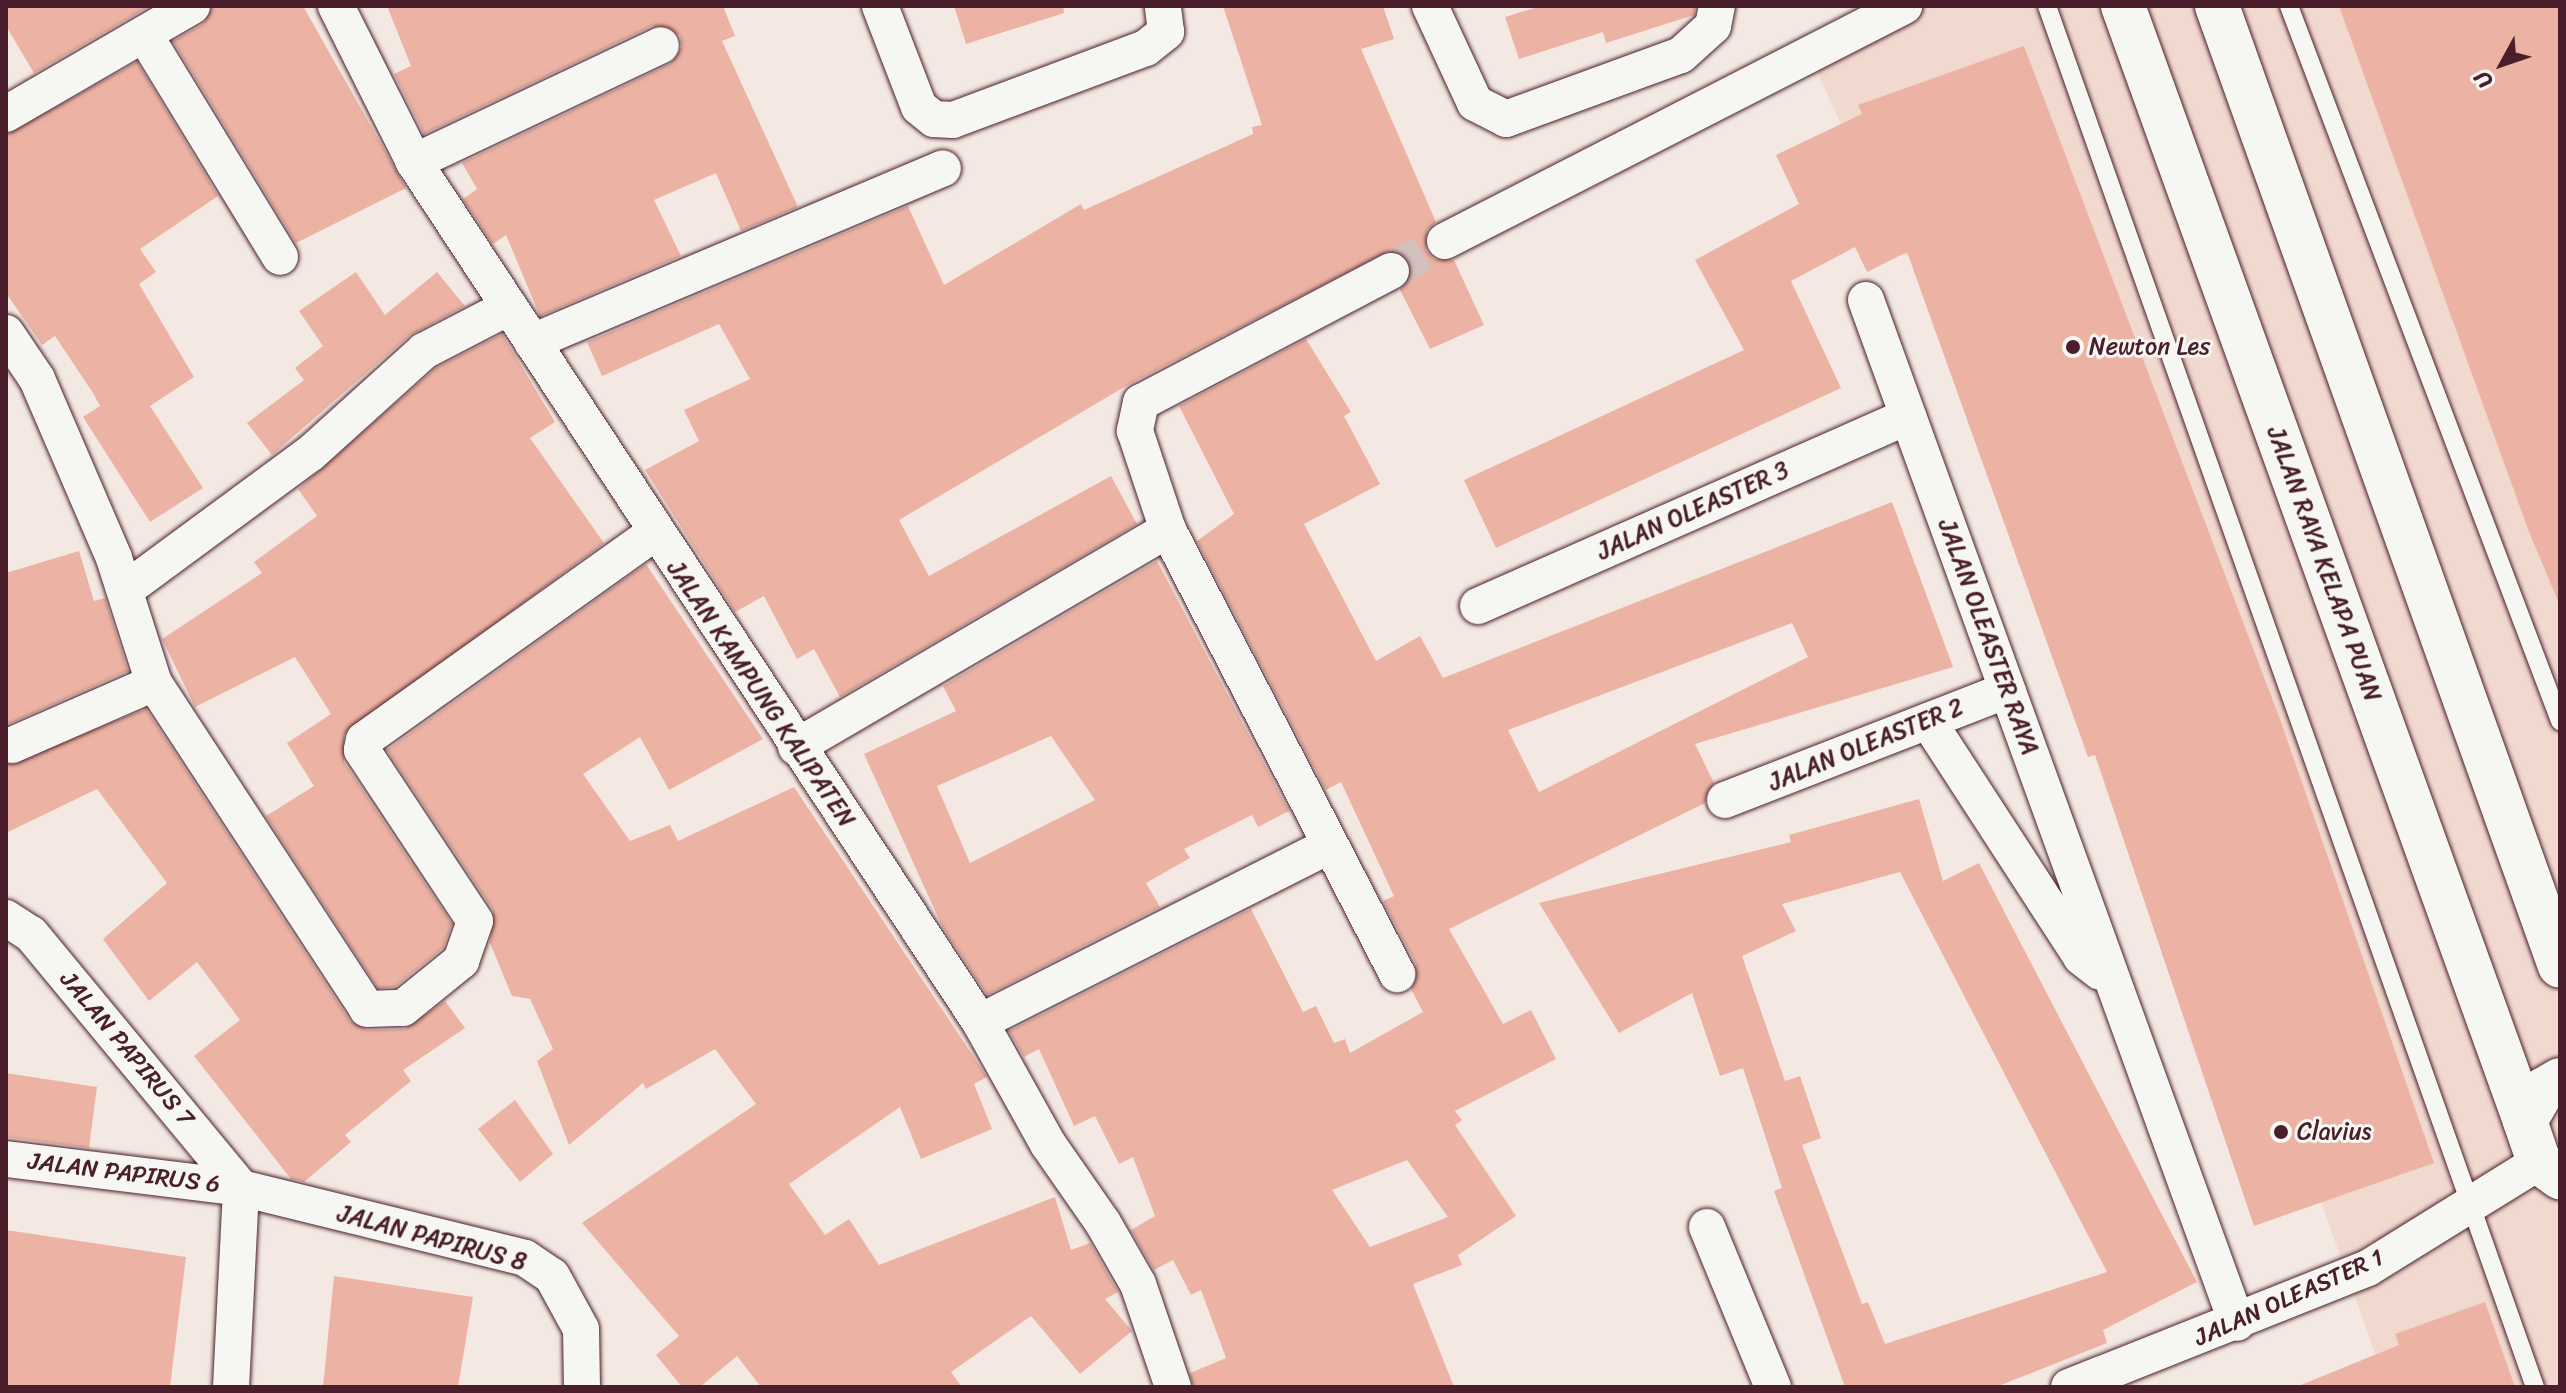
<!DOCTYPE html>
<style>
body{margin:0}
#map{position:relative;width:2566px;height:1393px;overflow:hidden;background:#f4e9e2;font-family:Sriracha,sans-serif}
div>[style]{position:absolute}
.built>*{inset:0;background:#f2d9cf}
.building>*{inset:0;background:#ecb3a4}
.minor-tunnel>*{height:36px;margin-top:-18px;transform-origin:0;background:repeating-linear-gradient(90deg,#d2c1bd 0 36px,transparent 0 54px)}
.roads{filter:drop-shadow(0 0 2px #4a1f2b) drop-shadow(0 0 2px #4a1f2b)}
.service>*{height:18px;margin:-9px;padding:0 9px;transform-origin:9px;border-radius:9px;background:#f6f6f2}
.minor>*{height:36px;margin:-18px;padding:0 18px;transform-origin:18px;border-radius:18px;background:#f6f6f2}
.tertiary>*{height:44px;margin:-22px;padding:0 22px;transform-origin:22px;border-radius:22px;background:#f6f6f2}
.dots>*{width:22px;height:22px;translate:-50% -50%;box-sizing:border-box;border:4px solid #f6f6f2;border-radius:50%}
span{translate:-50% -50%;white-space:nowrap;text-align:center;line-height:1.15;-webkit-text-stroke:6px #f6f6f2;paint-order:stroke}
.poi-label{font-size:24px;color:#4a1f2b}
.left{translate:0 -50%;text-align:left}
.street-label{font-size:24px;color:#4a1f2b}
.frame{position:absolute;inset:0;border:8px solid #4a1f2b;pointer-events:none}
.north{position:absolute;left:2462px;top:24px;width:80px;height:80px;-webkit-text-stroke:6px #f6f6f2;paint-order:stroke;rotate:230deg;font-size:22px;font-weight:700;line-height:32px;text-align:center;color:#4a1f2b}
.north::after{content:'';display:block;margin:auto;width:28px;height:36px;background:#4a1f2b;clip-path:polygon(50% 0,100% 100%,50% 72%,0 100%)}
</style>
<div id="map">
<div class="built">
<i style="clip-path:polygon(1861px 6px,2451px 6px,2560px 304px,2560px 1387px,2387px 1387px,1976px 235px,1901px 256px,1803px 41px,1866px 18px)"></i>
</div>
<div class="building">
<i style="clip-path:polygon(6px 6px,150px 6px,34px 73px,6px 26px)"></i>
<i style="clip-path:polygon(213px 6px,303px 6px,406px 188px,296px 243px,173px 41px,203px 24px)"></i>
<i style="clip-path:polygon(387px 6px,723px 6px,735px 36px,722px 41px,798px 207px,741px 231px,716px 173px,654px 200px,681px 256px,540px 316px,506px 235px,493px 244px,463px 199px,477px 189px,462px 163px,670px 64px,682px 47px,680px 35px,652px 26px,424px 134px,394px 74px,411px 66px)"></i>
<i style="clip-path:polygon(954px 6px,1063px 6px,1064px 13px,966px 44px)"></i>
<i style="clip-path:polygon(1223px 6px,1383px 6px,1394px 39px,1361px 49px,1436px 222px,1427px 230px,1426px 250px,1434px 259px,1454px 260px,1484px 325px,1430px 349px,1400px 290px,1410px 262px,1391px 250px,1131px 383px,899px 520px,929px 576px,1111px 476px,1137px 524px,840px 697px,814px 649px,797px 659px,764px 596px,735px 612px,645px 470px,699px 441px,684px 410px,750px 379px,719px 324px,602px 376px,587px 342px,908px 206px,944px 285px,1081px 204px,1084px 210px,1253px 134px,1252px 127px,1262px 125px)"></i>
<i style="clip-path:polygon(1541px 6px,1696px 6px,1694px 15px,1606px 43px,1603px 32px,1519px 59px,1505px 17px)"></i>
<i style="clip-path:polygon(2339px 6px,2560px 6px,2560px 606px,2529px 532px)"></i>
<i style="clip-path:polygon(2024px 46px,2281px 722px,2434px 1163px,2254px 1226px,2095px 755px,2088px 757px,1907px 252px,1867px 272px,1855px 247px,1791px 281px,1841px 388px,1496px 548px,1464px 480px,1744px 350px,1695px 260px,1799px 204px,1776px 155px,1862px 114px,1858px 105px)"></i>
<i style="clip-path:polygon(137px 62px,218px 196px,140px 249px,156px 272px,139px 284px,194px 377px,150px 406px,203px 488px,150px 522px,83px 417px,100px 406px,93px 393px,55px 336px,42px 345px,6px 293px,6px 135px)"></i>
<i style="clip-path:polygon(356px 272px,385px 315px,437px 272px,465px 306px,410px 335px,272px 455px,247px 423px,304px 380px,295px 368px,323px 346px,299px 311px)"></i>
<i style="clip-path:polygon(502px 334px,555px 422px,530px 438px,604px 543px,344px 735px,344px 762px,452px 924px,443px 948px,395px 987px,378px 988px,266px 816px,314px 786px,287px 743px,331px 714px,295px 657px,195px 707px,162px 639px,262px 573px,254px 562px,317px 516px,298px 489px,436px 368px)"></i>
<i style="clip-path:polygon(evenodd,1306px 339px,1351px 412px,1344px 416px,1380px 484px,1304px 524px,1376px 661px,1420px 636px,1443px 678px,1892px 502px,1953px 667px,1695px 744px,1714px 783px,1705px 803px,1449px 929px,1503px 1024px,1531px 1010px,1556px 1059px,1455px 1111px,1462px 1120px,1455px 1125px,1516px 1216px,1458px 1255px,1462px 1265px,1413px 1284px,1454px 1387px,1193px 1387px,1190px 1373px,1226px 1358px,1201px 1290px,1191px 1295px,1173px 1260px,1154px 1270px,1131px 1230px,1155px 1216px,1133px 1157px,1119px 1164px,1095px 1116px,1074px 1126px,1039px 1049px,1024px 1057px,1009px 1031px,1251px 909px,1303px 1012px,1316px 1006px,1334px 1043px,1345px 1039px,1350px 1053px,1423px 1012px,1411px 989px,1416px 964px,1383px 901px,1394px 896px,1341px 782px,1326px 790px,1197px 541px,1234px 514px,1179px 406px,1306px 339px,1792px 623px,1808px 657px,1539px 792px,1508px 730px,1792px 623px,1306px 339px,1407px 1160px,1448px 1217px,1370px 1247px,1332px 1190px,1407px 1160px)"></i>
<i style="clip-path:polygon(79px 551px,94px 601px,105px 598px,128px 671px,6px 725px,6px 573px)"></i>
<i style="clip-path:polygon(evenodd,1157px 561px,1289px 811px,1258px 827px,1252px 815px,1184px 849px,1190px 858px,1146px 883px,1160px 907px,987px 995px,942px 926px,864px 754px,956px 711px,943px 686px,1157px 561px,1051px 736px,1095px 800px,970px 863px,937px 786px,1051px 736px)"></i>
<i style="clip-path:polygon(646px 564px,763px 739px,669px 790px,640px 737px,583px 774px,630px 841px,670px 825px,678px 841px,794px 787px,987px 1077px,974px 1084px,992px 1129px,921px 1159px,900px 1107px,789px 1184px,825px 1235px,849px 1219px,879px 1265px,1055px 1197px,1071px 1250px,1090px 1243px,1118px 1292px,1105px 1299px,1132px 1331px,1080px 1374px,1031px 1316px,951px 1372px,962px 1387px,761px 1387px,737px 1356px,700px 1387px,682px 1387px,656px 1355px,679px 1336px,582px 1223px,756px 1104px,715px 1049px,646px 1089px,643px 1083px,569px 1145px,537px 1061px,553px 1049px,530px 999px,512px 996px,490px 943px,493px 910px,387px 750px)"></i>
<i style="clip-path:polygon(146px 709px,350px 1021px,367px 1030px,405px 1029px,445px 1001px,465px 1028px,403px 1070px,411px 1081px,345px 1135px,351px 1142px,304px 1182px,291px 1179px,194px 1056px,240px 1020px,197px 962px,149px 1001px,103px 939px,167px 883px,97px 789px,6px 833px,6px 765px)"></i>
<i style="clip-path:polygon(evenodd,1919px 799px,1943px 881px,1979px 863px,2197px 1282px,2103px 1330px,2107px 1343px,1996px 1387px,1845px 1387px,1774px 1191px,1782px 1188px,1743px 1068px,1720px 1076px,1692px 993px,1619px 1033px,1539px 903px,1791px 842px,1789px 835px,1919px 799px,1900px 872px,2107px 1272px,1885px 1344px,1868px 1302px,1862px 1304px,1802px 1145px,1821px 1138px,1800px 1076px,1785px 1081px,1742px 956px,1796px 931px,1782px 904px,1900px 872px)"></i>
<i style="clip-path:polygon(6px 1073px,97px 1087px,89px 1148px,6px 1137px)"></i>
<i style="clip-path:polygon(515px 1100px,553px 1154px,520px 1182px,478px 1129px)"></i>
<i style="clip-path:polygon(6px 1230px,186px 1257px,170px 1387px,6px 1387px)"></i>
<i style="clip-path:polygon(334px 1276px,473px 1297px,458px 1387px,323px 1387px)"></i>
<i style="clip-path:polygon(2485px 1302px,2515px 1387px,2296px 1387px,2399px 1345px,2395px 1334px)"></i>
</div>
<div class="minor-tunnel">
<i style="left:1391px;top:271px;width:62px;rotate:-29.1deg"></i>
</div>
<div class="roads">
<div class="service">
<i style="left:2047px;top:6px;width:1465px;rotate:70.54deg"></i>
<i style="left:2289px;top:6px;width:765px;rotate:69.24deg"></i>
</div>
<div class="minor">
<i style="left:336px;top:6px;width:174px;rotate:63.4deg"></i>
<i style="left:414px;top:162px;width:1030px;rotate:56.65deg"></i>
<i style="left:980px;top:1022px;width:140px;rotate:60.9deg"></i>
<i style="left:1048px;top:1144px;width:96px;rotate:55.2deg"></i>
<i style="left:1103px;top:1223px;width:70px;rotate:60.2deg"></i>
<i style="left:1138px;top:1284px;width:109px;rotate:71.2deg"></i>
<i style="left:880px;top:6px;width:108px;rotate:68.9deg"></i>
<i style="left:919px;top:107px;width:19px;rotate:39deg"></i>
<i style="left:934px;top:119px;width:19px;rotate:3deg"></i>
<i style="left:953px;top:120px;width:206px;rotate:-20.5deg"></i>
<i style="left:1146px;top:48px;width:26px;rotate:-39deg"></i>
<i style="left:1166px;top:32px;width:26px;rotate:-97deg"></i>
<i style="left:1430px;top:6px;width:107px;rotate:65.1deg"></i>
<i style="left:1475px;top:103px;width:35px;rotate:27deg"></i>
<i style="left:1506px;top:119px;width:186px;rotate:-20.1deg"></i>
<i style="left:1681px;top:55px;width:43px;rotate:-42.2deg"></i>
<i style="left:1713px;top:26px;width:20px;rotate:-79deg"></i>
<i style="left:144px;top:34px;width:261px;rotate:58.6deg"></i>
<i style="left:6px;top:114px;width:215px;rotate:-30.1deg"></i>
<i style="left:414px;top:162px;width:273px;rotate:-25.3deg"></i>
<i style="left:1445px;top:241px;width:516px;rotate:-27.11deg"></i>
<i style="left:1391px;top:271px;width:282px;rotate:152.3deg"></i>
<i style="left:1141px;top:402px;width:30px;rotate:102deg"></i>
<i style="left:1135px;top:431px;width:104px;rotate:71.6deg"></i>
<i style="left:1168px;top:530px;width:500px;rotate:62.7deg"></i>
<i style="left:1866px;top:300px;width:1088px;rotate:70.07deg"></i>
<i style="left:6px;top:333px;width:55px;rotate:56deg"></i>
<i style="left:37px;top:379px;width:195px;rotate:66.7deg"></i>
<i style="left:114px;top:558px;width:131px;rotate:72.3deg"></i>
<i style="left:154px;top:683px;width:389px;rotate:56.8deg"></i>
<i style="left:367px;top:1009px;width:36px;rotate:-2deg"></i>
<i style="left:403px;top:1008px;width:75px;rotate:-39deg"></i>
<i style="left:461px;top:961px;width:42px;rotate:-70.7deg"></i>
<i style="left:475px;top:921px;width:205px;rotate:-123.5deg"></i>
<i style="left:362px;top:750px;width:10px;rotate:-79deg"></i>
<i style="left:364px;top:740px;width:356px;rotate:-35.5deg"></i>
<i style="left:532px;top:342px;width:446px;rotate:-22.9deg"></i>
<i style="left:125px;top:590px;width:231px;rotate:-36.4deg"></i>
<i style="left:311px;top:453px;width:152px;rotate:-42.1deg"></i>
<i style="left:424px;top:351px;width:96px;rotate:-27.4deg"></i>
<i style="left:1478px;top:606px;width:470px;rotate:-23.8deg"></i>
<i style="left:1928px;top:721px;width:281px;rotate:57deg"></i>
<i style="left:2081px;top:957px;width:24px;rotate:38deg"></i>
<i style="left:12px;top:745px;width:155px;rotate:-23.6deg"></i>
<i style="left:796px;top:747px;width:431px;rotate:-30.3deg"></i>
<i style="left:1725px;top:800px;width:303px;rotate:-21.3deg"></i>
<i style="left:6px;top:918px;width:30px;rotate:33deg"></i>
<i style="left:31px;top:934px;width:330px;rotate:50.4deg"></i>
<i style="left:980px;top:1022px;width:392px;rotate:-26.8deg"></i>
<i style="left:6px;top:1159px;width:237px;rotate:7deg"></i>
<i style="left:241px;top:1188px;width:292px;rotate:13.8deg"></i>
<i style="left:525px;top:1258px;width:32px;rotate:34deg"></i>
<i style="left:552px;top:1276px;width:60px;rotate:61.3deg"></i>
<i style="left:581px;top:1329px;width:58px;rotate:89deg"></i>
<i style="left:1707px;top:1227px;width:173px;rotate:67.6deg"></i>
<i style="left:231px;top:1387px;width:199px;rotate:-87.1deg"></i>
<i style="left:2069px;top:1387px;width:322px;rotate:-21.7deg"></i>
<i style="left:2368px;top:1268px;width:201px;rotate:-31.8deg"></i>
</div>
<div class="tertiary">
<i style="left:2123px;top:6px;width:1185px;rotate:70.17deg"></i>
<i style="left:2217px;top:6px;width:1019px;rotate:70.34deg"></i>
<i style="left:2560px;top:1080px;width:20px;rotate:150deg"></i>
<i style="left:2543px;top:1090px;width:36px;rotate:120deg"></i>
<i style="left:2525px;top:1121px;width:43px;rotate:71.1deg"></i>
<i style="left:2539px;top:1162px;width:26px;rotate:36deg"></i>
</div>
</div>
<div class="dots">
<i style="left:2073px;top:347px;background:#4a1f2b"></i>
<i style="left:2281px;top:1132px;background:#4a1f2b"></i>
</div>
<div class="poi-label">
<span class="left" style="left:2089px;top:347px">Newton Les</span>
<span class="left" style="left:2297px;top:1132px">Clavius</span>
</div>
<div class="street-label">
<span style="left:1693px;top:511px;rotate:-24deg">JALAN OLEASTER 3</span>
<span style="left:2324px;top:564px;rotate:70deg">JALAN RAYA KELAPA PUAN</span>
<span style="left:1988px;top:637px;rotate:70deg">JALAN OLEASTER RAYA</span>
<span style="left:761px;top:694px;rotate:56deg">JALAN KAMPUNG KALIPATEN</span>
<span style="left:1866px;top:745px;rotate:-22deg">JALAN OLEASTER 2</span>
<span style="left:127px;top:1049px;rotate:50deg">JALAN PAPIRUS 7</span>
<span style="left:124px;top:1173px;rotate:7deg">JALAN PAPIRUS 6</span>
<span style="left:432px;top:1238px;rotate:15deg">JALAN PAPIRUS 8</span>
<span style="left:2289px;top:1298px;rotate:-24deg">JALAN OLEASTER 1</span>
</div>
<div class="frame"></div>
<div class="north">U</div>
</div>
